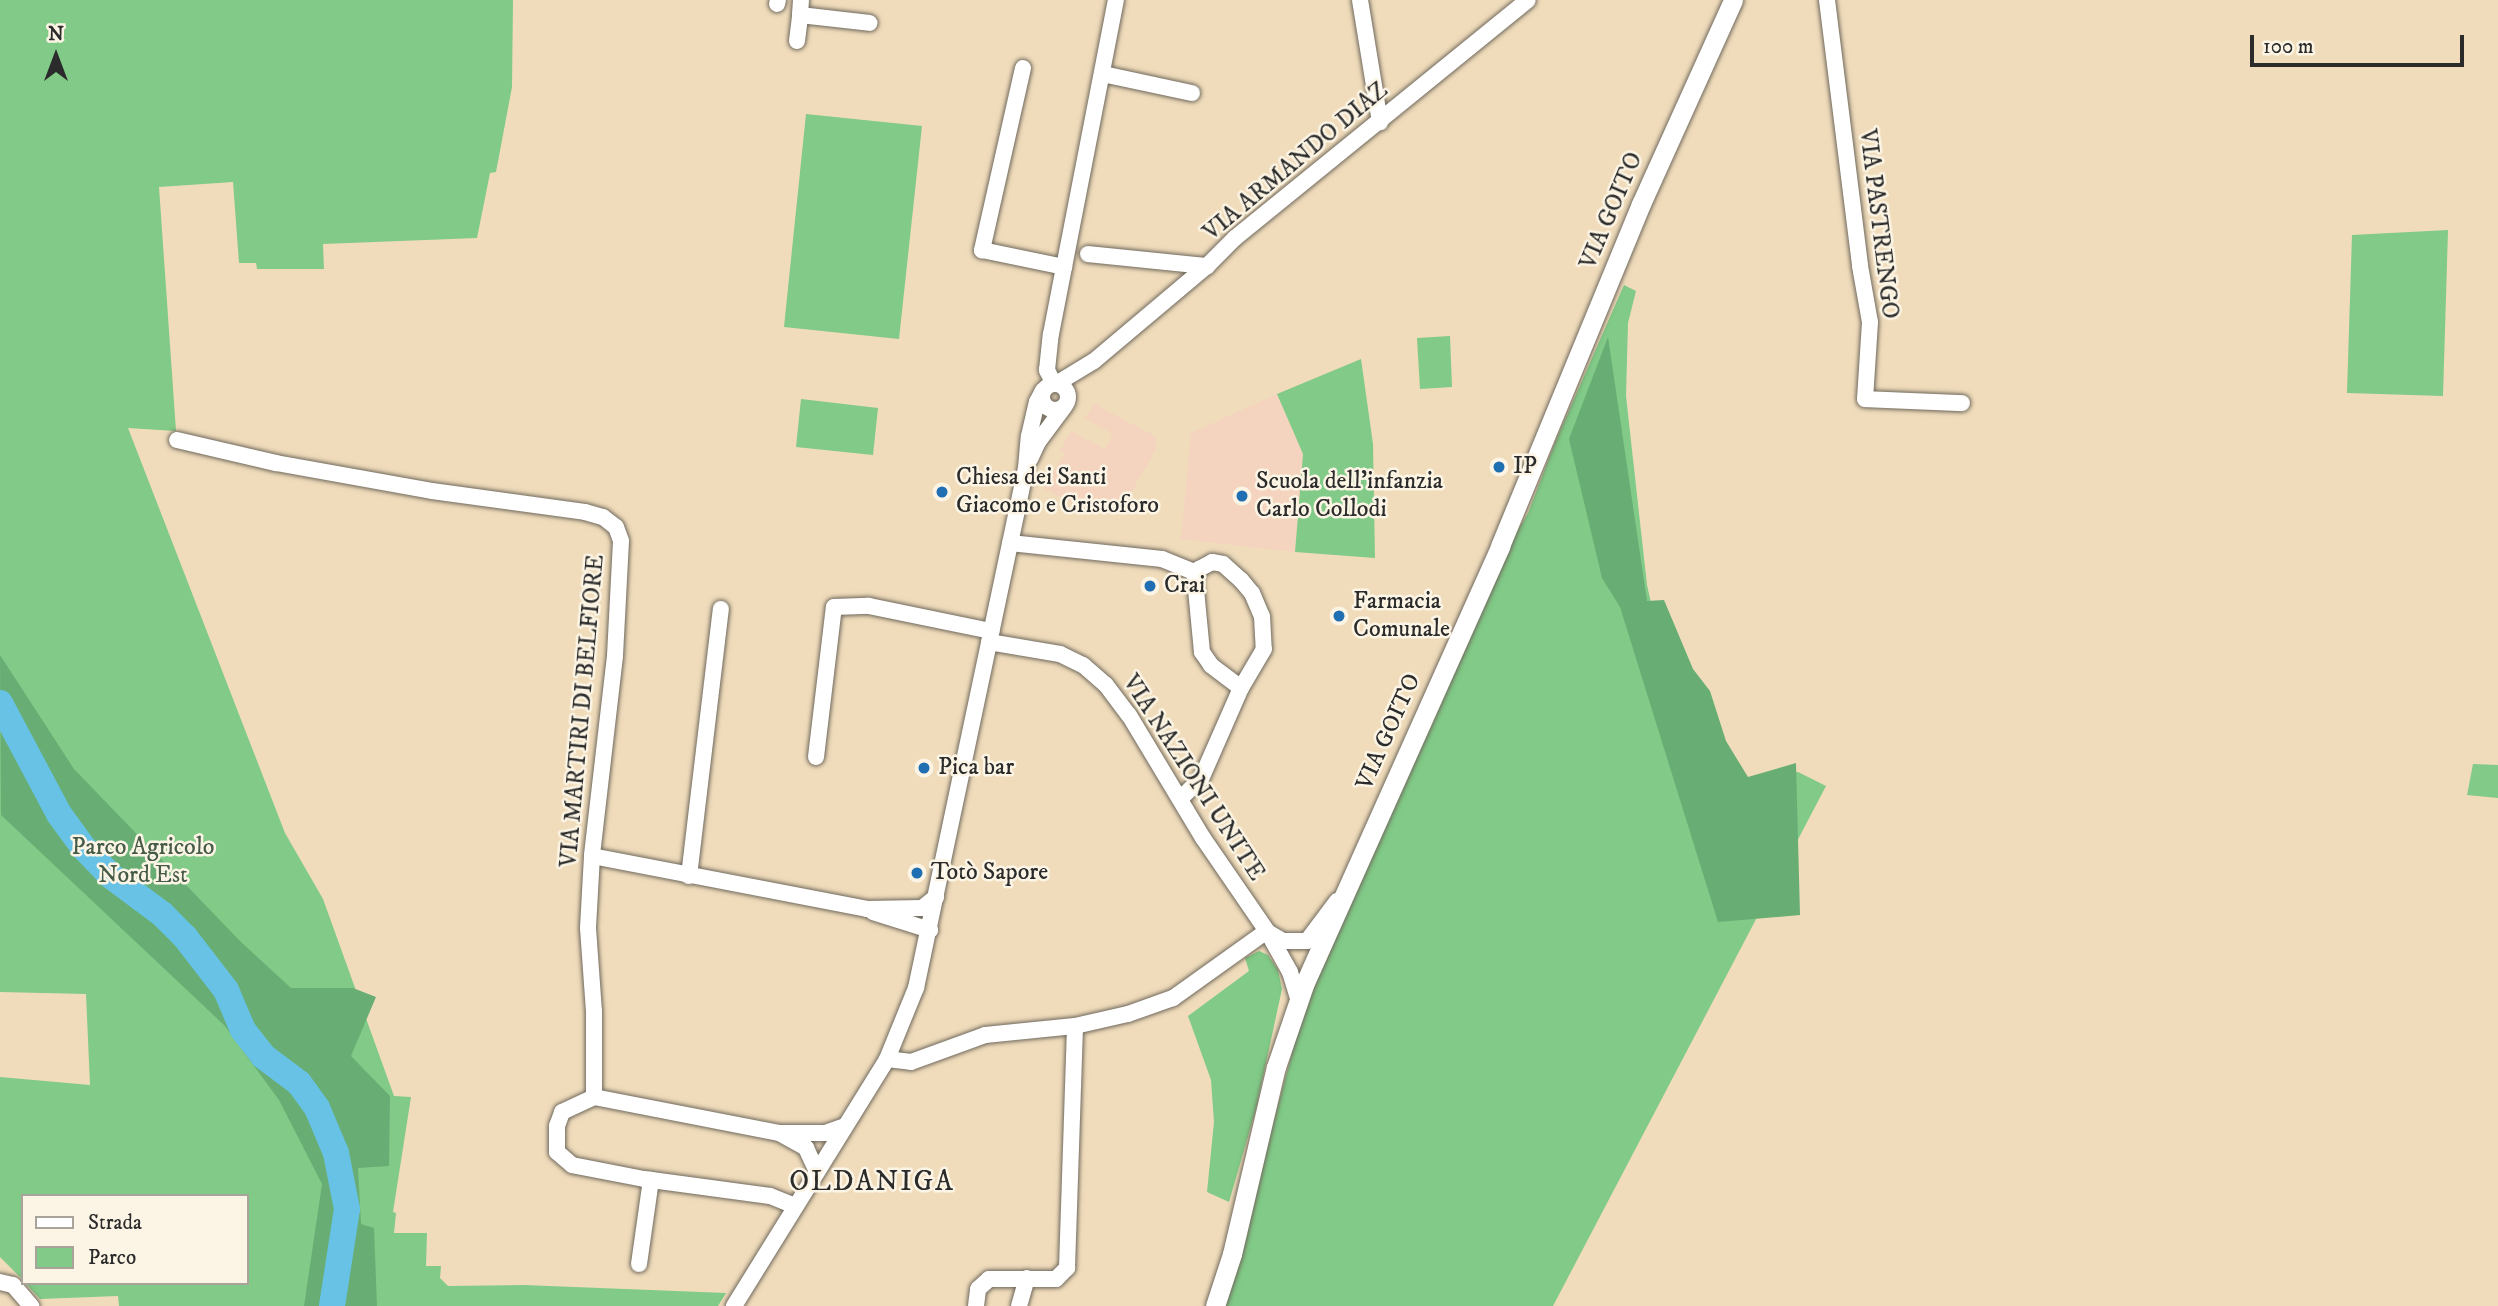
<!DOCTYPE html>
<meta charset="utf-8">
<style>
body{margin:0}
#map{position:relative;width:2498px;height:1306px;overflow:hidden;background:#f0dcbb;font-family:"IM FELL DW Pica",serif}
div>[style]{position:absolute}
.built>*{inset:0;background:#f4d4bf}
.green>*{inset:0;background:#81ca87}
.forest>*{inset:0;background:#68ae74}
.river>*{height:26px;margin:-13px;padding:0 13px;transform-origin:13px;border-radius:13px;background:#68c2e5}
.roads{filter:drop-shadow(0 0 2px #70695d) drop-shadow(0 0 2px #70695d)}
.minor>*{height:16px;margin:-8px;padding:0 8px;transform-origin:8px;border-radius:8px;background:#fff}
.minor>.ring{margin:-8px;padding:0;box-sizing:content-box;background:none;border:16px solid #fff;border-radius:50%}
.tertiary>*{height:19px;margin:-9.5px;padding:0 9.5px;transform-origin:9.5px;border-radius:9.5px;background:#fff}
.dots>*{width:19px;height:19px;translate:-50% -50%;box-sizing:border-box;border:4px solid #fcf5e5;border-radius:50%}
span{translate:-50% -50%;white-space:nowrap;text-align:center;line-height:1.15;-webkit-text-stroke:5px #fcf5e5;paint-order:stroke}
.street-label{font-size:24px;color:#2b2b2b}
.poi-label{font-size:24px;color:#2b2b2b}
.left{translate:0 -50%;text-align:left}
.park-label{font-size:24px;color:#455b47}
.quarter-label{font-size:28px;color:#2b2b2b;letter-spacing:2px}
.legend{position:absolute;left:21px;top:1194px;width:228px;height:91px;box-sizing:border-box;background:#fcf5e5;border:2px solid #a8a49b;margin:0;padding:9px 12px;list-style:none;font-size:21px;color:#2b2b2b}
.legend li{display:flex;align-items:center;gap:14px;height:35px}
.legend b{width:35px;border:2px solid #a8a49b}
.north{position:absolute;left:21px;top:21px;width:70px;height:70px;-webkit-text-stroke:5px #fcf5e5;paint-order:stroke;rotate:0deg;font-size:19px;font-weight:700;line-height:28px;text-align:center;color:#2b2b2b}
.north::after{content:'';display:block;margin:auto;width:24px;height:32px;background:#2b2b2b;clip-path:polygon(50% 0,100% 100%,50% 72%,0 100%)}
.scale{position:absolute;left:2250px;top:35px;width:214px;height:32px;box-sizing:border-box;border:4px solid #2b2b2b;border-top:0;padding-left:9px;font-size:21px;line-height:24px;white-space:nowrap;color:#2b2b2b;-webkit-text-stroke:5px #fcf5e5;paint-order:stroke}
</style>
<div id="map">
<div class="built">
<i style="clip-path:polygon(1277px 394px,1303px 454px,1295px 552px,1181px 539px,1191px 433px)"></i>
<i style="clip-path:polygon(1094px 404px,1155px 436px,1156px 449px,1128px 498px,1073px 504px,1043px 488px,1065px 454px,1060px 451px,1071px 431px,1105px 449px,1113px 434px,1085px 418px)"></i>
</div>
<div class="green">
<i style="clip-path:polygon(0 0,513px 0,512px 87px,496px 172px,490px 173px,477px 238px,323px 244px,324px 269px,257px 269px,256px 263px,239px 263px,233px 182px,159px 187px,176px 431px,128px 428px,285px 833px,323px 899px,394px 1096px,411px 1097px,393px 1212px,396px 1213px,394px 1233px,427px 1233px,426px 1266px,441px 1266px,440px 1278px,448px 1286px,524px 1285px,726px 1293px,718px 1306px,119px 1306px,118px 1296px,40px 1299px,25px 1283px,247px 1283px,247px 1196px,23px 1196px,23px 1280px,0 1257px,0 1077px,90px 1085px,86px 994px,0 992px)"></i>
<i style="clip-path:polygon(806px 114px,922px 126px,899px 339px,784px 327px)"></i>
<i style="clip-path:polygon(2448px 230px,2443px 396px,2347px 393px,2352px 235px)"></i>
<i style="clip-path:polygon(1624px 285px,1636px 291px,1628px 323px,1626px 396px,1647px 585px,1661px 647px,1725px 803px,1757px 776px,1798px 772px,1826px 786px,1553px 1306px,1224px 1306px,1295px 1042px,1311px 994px,1508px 547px,1528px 513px,1556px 440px)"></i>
<i style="clip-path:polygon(1450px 336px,1452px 387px,1420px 389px,1417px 338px)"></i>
<i style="clip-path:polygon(1361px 359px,1373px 444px,1375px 558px,1295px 552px,1303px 454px,1277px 394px)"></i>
<i style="clip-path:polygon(801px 399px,878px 408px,873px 455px,796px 447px)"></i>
<i style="clip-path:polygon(2473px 764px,2498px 765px,2498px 798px,2467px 795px)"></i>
<i style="clip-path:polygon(1259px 951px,1268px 955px,1278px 970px,1282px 989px,1256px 1109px,1229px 1202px,1207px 1192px,1214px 1122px,1211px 1080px,1188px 1016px,1249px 971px,1245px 958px)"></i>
</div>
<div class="forest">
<i style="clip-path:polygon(1608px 337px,1647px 601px,1664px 600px,1693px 669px,1710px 691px,1726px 741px,1748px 777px,1796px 763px,1800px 915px,1718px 922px,1620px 607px,1602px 578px,1569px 439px)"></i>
<i style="clip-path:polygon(0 655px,74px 769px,241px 942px,291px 988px,353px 988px,376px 997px,351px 1056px,390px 1096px,389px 1166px,358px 1168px,361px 1224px,374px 1228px,377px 1306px,304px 1306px,322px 1184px,279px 1100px,224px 1025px,1px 815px)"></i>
</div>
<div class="river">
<i style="left:0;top:703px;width:126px;rotate:62deg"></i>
<i style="left:59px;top:814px;width:41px;rotate:54deg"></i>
<i style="left:83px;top:847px;width:40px;rotate:46deg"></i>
<i style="left:111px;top:876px;width:64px;rotate:36.7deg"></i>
<i style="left:162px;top:914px;width:33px;rotate:45deg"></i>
<i style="left:185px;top:937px;width:67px;rotate:52.3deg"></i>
<i style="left:226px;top:990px;width:43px;rotate:67deg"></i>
<i style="left:243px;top:1030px;width:33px;rotate:52deg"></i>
<i style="left:263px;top:1056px;width:45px;rotate:36.9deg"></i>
<i style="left:299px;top:1083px;width:31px;rotate:54deg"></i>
<i style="left:317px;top:1108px;width:49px;rotate:67.1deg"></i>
<i style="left:336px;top:1153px;width:57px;rotate:78.9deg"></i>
<i style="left:347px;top:1209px;width:98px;rotate:98.8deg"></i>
</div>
<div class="roads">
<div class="minor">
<i style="left:801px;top:0;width:15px;rotate:94deg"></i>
<i style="left:800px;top:15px;width:70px;rotate:6.5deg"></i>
<i style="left:1360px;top:0;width:124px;rotate:80.7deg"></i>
<i style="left:1827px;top:0;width:268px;rotate:82.9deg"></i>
<i style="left:1860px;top:266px;width:57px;rotate:79.9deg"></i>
<i style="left:1870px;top:322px;width:77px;rotate:93.7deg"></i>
<i style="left:1865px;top:399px;width:97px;rotate:2.4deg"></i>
<i style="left:777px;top:4px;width:4px;rotate:-76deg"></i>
<i style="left:797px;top:41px;width:26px;rotate:-83deg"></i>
<i style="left:1023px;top:68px;width:187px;rotate:102.7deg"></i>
<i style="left:982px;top:250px;width:84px;rotate:11.7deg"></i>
<i style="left:1103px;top:74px;width:91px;rotate:12.1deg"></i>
<i style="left:1088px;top:254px;width:120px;rotate:5.8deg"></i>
<i class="ring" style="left:1042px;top:384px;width:10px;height:10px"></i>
<i style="left:1054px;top:384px;width:16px;rotate:-117deg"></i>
<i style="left:1047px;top:370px;width:36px;rotate:-84deg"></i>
<i style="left:1051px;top:334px;width:340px;rotate:-79deg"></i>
<i style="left:1056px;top:384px;width:44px;rotate:-31.2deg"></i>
<i style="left:1094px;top:361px;width:148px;rotate:-40.1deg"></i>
<i style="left:1207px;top:266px;width:40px;rotate:-45deg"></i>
<i style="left:1235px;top:238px;width:377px;rotate:-39.1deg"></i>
<i style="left:177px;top:440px;width:102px;rotate:13.1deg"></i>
<i style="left:276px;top:463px;width:158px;rotate:10.2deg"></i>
<i style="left:432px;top:491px;width:154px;rotate:7.8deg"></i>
<i style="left:585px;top:512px;width:19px;rotate:16deg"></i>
<i style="left:603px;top:517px;width:16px;rotate:38deg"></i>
<i style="left:616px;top:527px;width:15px;rotate:70deg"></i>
<i style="left:621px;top:541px;width:115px;rotate:93deg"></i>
<i style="left:615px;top:656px;width:201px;rotate:96.6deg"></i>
<i style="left:592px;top:856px;width:72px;rotate:93.2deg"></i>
<i style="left:588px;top:928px;width:83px;rotate:85.9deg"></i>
<i style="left:594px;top:1011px;width:86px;rotate:90deg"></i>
<i style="left:1030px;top:459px;width:19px;rotate:-65deg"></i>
<i style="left:1038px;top:442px;width:44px;rotate:-53.4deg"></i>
<i style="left:1010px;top:543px;width:153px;rotate:6deg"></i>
<i style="left:1162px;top:559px;width:38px;rotate:22deg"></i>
<i style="left:1212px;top:562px;width:11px;rotate:10deg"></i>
<i style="left:1223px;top:564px;width:24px;rotate:42deg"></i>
<i style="left:1241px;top:580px;width:17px;rotate:50deg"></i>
<i style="left:1252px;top:593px;width:25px;rotate:67deg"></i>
<i style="left:1262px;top:616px;width:33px;rotate:87deg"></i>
<i style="left:1264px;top:649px;width:45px;rotate:120.5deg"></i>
<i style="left:1241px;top:688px;width:38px;rotate:-143deg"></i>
<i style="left:1211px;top:665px;width:16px;rotate:-125deg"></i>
<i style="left:1202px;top:652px;width:73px;rotate:-95.5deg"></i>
<i style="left:1195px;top:579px;width:11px;rotate:-68deg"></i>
<i style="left:1199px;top:569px;width:15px;rotate:-28deg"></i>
<i style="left:989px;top:642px;width:72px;rotate:9.6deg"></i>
<i style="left:1060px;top:654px;width:25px;rotate:26deg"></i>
<i style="left:1083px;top:665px;width:30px;rotate:41deg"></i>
<i style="left:1106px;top:685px;width:38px;rotate:53deg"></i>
<i style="left:1129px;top:715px;width:144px;rotate:59deg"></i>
<i style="left:1203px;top:838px;width:113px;rotate:55.5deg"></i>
<i style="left:1267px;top:931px;width:47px;rotate:60.7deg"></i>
<i style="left:1290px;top:972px;width:30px;rotate:73deg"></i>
<i style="left:816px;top:757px;width:151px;rotate:-83.2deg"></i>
<i style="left:834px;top:607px;width:35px;rotate:-2deg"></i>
<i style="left:869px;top:606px;width:125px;rotate:11.6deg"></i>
<i style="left:1180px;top:799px;width:29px;rotate:-44deg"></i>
<i style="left:1201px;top:779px;width:99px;rotate:-66.3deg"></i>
<i style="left:592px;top:856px;width:280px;rotate:10.9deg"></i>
<i style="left:867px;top:909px;width:55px;rotate:-1deg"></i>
<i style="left:922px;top:908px;width:18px;rotate:-38deg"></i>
<i style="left:689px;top:876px;width:269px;rotate:-83.2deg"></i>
<i style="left:873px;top:912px;width:60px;rotate:17.5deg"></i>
<i style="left:1269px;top:933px;width:16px;rotate:30deg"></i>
<i style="left:1283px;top:941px;width:24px"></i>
<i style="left:1307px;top:941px;width:50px;rotate:-53.1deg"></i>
<i style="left:887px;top:1059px;width:24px;rotate:7deg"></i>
<i style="left:911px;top:1062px;width:79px;rotate:-20deg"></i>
<i style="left:985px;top:1035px;width:90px;rotate:-5.7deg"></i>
<i style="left:1075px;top:1026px;width:54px;rotate:-12.8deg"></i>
<i style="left:1128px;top:1014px;width:48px;rotate:-19.6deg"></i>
<i style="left:1173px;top:998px;width:115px;rotate:-35.5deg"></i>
<i style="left:781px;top:1134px;width:29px;rotate:29deg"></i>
<i style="left:806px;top:1148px;width:26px;rotate:65deg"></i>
<i style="left:795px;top:1206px;width:27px;rotate:-158deg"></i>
<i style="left:770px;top:1196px;width:127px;rotate:-172.3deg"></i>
<i style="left:644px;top:1179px;width:73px;rotate:-169deg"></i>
<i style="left:572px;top:1165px;width:20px;rotate:-139deg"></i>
<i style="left:557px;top:1152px;width:26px;rotate:-90deg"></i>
<i style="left:557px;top:1126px;width:15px;rotate:-70deg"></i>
<i style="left:562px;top:1112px;width:35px;rotate:-25deg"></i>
<i style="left:594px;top:1097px;width:188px;rotate:11deg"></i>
<i style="left:779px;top:1133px;width:46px"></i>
<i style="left:825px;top:1133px;width:21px;rotate:-19deg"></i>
<i style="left:639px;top:1264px;width:85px;rotate:-81.9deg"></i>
<i style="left:0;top:1282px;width:13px;rotate:13deg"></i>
<i style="left:13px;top:1285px;width:28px;rotate:49deg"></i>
<i style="left:734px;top:1306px;width:291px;rotate:-58.2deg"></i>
<i style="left:887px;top:1059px;width:77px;rotate:-67.8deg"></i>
<i style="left:916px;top:988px;width:532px;rotate:-78.06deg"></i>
<i style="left:1026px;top:468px;width:32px;rotate:-85deg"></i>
<i style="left:1029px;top:436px;width:35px;rotate:-77deg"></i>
<i style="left:1037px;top:402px;width:13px;rotate:-63deg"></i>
<i style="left:976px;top:1306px;width:17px;rotate:-83deg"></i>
<i style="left:978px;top:1289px;width:15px;rotate:-42deg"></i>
<i style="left:989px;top:1279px;width:67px"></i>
<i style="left:1056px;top:1279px;width:16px;rotate:-45deg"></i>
<i style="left:1067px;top:1268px;width:242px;rotate:-88.1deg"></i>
<i style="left:1019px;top:1306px;width:29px;rotate:-74deg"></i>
</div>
<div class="tertiary">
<i style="left:1215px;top:1306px;width:55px;rotate:-71.9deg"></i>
<i style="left:1232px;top:1254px;width:192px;rotate:-76.8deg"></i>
<i style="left:1276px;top:1067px;width:87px;rotate:-71.1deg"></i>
<i style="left:1304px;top:985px;width:481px;rotate:-65.9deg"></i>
<i style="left:1500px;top:546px;width:370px;rotate:-67.6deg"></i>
<i style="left:1641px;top:204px;width:224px;rotate:-65.7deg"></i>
</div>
</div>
<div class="dots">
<i style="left:1499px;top:467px;background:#1f6fb2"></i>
<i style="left:942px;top:492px;background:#1f6fb2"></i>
<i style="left:1242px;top:496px;background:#1f6fb2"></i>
<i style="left:1150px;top:586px;background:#1f6fb2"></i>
<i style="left:1339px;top:616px;background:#1f6fb2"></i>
<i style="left:924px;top:768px;background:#1f6fb2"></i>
<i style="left:917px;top:873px;background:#1f6fb2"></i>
</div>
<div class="street-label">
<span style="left:1296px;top:162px;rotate:-40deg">VIA ARMANDO DIAZ</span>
<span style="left:1612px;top:211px;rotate:-67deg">VIA GOITO</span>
<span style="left:1878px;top:224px;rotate:83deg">VIA PASTRENGO</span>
<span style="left:583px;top:711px;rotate:-85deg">VIA MARTIRI DI BELFIORE</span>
<span style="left:1389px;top:732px;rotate:-66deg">VIA GOITO</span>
<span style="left:1193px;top:778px;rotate:57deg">VIA NAZIONI UNITE</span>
</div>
<div class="poi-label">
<span class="left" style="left:1513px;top:467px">IP</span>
<span class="left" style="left:956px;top:492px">Chiesa dei Santi<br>Giacomo e Cristoforo</span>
<span class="left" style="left:1256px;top:496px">Scuola dell'infanzia<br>Carlo Collodi</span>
<span class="left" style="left:1164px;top:586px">Crai</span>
<span class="left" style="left:1353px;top:616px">Farmacia<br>Comunale</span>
<span class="left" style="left:938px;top:768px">Pica bar</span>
<span class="left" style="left:931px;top:873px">Totò Sapore</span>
</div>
<div class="park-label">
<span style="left:143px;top:862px">Parco Agricolo<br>Nord Est</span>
</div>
<div class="quarter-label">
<span style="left:872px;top:1182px">OLDANIGA</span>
</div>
<ul class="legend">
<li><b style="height:9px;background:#fff"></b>Strada</li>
<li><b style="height:19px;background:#81ca87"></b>Parco</li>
</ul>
<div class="north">N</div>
<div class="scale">100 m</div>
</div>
